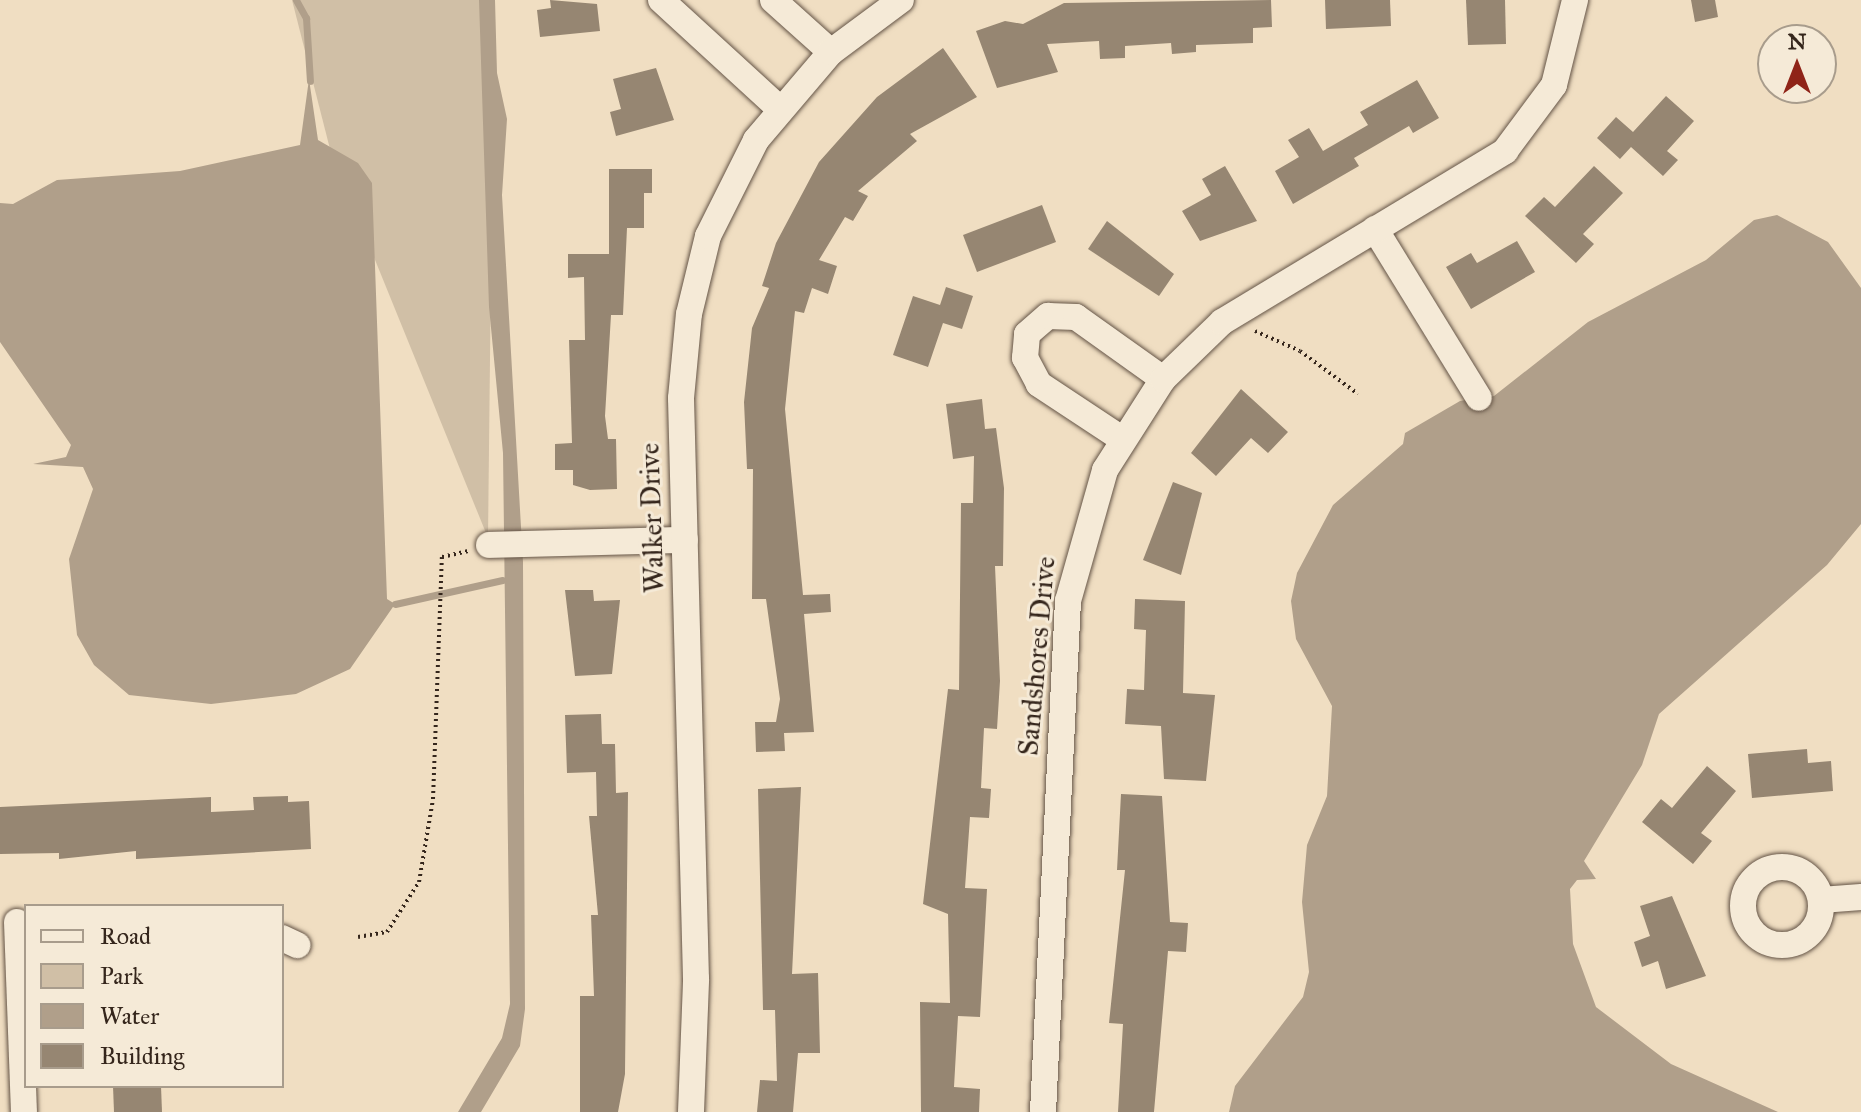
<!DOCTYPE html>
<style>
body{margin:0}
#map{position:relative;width:1861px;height:1112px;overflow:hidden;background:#f0dec2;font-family:"IM FELL Great Primer",serif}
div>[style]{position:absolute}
.green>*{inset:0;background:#d0bfa6}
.water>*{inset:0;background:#b09f8a}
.stream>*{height:7px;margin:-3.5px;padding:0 3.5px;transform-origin:3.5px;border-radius:3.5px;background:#b09f8a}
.building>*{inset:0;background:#968672}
.path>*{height:4px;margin-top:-2px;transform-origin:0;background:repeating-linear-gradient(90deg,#35261c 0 2px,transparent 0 6px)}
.roads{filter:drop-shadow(0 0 2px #645446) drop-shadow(0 0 2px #645446)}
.minor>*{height:26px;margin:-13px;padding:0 13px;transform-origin:13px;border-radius:13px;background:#f5ead7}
.minor>.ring{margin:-13px;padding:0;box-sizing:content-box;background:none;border:26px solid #f5ead7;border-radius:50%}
span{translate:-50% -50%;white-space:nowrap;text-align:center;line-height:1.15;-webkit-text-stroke:6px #f5ead7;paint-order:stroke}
.street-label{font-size:28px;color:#35261c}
.legend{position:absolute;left:24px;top:904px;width:260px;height:184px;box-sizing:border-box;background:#f5ead7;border:2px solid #a89c8c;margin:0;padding:10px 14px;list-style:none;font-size:24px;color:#35261c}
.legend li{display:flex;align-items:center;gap:16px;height:40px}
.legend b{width:40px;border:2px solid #a89c8c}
.north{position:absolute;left:1757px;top:24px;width:80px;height:80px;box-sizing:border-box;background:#f5ead7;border:2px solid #a89c8c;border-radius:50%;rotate:0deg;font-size:22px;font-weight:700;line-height:32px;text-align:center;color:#35261c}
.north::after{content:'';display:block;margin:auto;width:28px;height:36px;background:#8f2418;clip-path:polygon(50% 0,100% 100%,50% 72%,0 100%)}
</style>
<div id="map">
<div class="green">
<i style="clip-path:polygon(292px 0,494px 0,488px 538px,330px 149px)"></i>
</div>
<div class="water">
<i style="clip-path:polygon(479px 0,495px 0,497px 73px,507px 119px,502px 195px,523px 562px,525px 1009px,520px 1046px,481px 1112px,458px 1112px,502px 1038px,510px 1004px,503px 453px,489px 307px)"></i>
<i style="clip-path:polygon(309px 79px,318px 140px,358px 163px,372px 183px,387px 599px,395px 604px,350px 669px,296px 694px,211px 704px,129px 695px,94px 665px,77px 635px,69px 559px,93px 489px,83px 467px,33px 464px,66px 457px,71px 445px,0 342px,0 203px,13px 204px,57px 180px,180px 171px,300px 145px)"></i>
<i style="clip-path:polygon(1777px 215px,1828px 242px,1861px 288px,1861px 524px,1827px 565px,1659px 714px,1642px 765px,1584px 861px,1596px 879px,1577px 880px,1570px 889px,1573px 944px,1596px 1007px,1671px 1064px,1778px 1112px,1229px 1112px,1235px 1086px,1303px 997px,1309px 972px,1302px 902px,1307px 845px,1327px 796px,1332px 706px,1296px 639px,1291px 601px,1297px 573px,1333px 505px,1403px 444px,1405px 433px,1460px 401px,1494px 396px,1588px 322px,1706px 260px,1754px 220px)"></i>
</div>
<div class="stream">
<i style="left:296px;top:0;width:21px;rotate:61deg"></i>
<i style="left:306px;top:18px;width:63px;rotate:86.4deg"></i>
<i style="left:395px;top:604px;width:110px;rotate:-12.6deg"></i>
</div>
<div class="building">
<i style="clip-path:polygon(550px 0,597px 4px,600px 31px,540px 37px,537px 10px,551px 8px)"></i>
<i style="clip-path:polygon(1271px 0,1272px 27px,1253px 28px,1253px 43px,1196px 45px,1196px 52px,1172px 54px,1171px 43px,1125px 46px,1125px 58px,1100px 59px,1099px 41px,1047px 44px,1058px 72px,997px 88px,976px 31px,1005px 21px,1023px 24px,1064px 3px)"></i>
<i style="clip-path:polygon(1325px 0,1390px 0,1391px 26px,1326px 29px)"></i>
<i style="clip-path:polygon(1466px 0,1505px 0,1506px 44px,1468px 45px)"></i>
<i style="clip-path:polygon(1691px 0,1715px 0,1718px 17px,1695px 22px)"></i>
<i style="clip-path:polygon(943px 48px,977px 97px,910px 134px,917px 141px,858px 191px,868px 196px,853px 221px,845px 217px,819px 260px,837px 266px,828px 294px,812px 288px,804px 313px,795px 311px,785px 409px,803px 595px,830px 594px,831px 612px,804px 614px,814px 732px,784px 733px,785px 751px,756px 752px,755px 722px,776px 722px,780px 699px,766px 599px,752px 599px,753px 469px,747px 469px,744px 402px,752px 328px,769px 288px,762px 286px,776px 243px,819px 162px,877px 97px)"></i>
<i style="clip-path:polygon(656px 68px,674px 120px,616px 136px,610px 112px,621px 109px,613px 79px)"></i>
<i style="clip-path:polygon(1417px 80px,1439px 118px,1413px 133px,1409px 126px,1354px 158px,1359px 166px,1293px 204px,1275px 171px,1299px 157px,1288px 140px,1309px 128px,1323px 151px,1368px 125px,1360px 112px)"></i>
<i style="clip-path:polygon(1666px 96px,1694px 121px,1667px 151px,1678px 160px,1663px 176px,1631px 147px,1620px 159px,1597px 138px,1616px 117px,1633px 132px)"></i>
<i style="clip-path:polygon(1225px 166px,1257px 221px,1200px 241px,1182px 211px,1211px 195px,1202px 179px)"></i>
<i style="clip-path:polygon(1594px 166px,1623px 193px,1583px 234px,1594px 244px,1576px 263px,1525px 216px,1544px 197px,1555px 207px)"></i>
<i style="clip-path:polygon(609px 169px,652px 169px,652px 193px,644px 193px,644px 228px,627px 228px,623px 315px,611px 315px,605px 416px,608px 439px,616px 439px,617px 489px,590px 490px,573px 485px,573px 470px,555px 470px,555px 444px,572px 443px,569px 340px,585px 340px,584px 277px,568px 278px,568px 254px,609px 254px)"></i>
<i style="clip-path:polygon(1042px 205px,1056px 242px,977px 272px,963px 235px)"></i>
<i style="clip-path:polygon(1107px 221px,1174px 274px,1159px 296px,1088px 249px)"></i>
<i style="clip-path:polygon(1517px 241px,1535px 272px,1471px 309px,1446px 267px,1471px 253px,1477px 263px)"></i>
<i style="clip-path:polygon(946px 287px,973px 296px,962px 329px,943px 323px,928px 367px,893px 355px,913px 296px,940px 305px)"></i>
<i style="clip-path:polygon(1241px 389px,1288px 432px,1268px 453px,1251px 438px,1216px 476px,1191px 453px)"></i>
<i style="clip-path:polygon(982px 399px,985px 429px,996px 428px,1004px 488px,1003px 566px,995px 566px,1000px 681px,997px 729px,984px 728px,981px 788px,991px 789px,989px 818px,970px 817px,965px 888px,987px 889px,980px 1017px,958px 1016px,954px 1087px,980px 1089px,979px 1112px,921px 1112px,920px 1002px,950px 1003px,948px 914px,923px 904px,948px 689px,959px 690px,961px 503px,973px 503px,974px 456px,953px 459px,946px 404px)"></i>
<i style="clip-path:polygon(1173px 482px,1202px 493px,1181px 575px,1143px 560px)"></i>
<i style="clip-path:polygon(565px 590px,593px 590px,594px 601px,620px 600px,612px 674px,575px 676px)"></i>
<i style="clip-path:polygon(1135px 599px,1185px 601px,1183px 693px,1215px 695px,1206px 781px,1164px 779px,1161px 726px,1125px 724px,1127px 689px,1144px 690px,1146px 630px,1134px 629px)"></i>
<i style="clip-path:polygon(601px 714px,602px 744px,615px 744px,616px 793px,628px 792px,625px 1074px,618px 1112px,580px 1112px,580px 996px,594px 996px,591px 915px,598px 915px,589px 816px,597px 816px,596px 772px,567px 773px,565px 715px)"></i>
<i style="clip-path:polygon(1807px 749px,1808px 763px,1831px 761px,1833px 791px,1752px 798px,1748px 754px)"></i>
<i style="clip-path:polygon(1707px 766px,1736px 791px,1701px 833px,1712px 841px,1693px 864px,1642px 822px,1661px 799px,1672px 808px)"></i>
<i style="clip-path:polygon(801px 787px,792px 974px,818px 973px,820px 1053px,798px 1053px,793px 1112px,757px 1112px,760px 1080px,777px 1081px,775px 1010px,763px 1010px,758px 789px)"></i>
<i style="clip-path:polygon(1121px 794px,1162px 796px,1170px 922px,1188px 923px,1186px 952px,1168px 951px,1154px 1112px,1118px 1112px,1123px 1024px,1109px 1023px,1125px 870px,1117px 870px)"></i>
<i style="clip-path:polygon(288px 796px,288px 802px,309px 801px,311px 849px,136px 859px,136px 851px,59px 859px,59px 853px,0 854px,0 807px,211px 797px,211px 812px,254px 810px,253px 797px)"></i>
<i style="clip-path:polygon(1672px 896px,1706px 976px,1666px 989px,1658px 961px,1642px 967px,1634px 942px,1650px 936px,1640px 906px)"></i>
<i style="clip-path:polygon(113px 1086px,161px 1086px,162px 1112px,114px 1112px)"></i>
</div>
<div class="path">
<i style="left:1255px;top:331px;width:49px;rotate:24deg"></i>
<i style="left:1300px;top:351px;width:72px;rotate:36.6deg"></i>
<i style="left:358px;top:937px;width:29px;rotate:-10deg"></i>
<i style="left:387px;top:932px;width:59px;rotate:-57.4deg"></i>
<i style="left:419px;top:882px;width:84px;rotate:-80.4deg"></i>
<i style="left:433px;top:799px;width:242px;rotate:-87.9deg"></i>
<i style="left:442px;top:557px;width:27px;rotate:-13deg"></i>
</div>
<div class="roads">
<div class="minor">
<i style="left:661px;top:0;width:160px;rotate:42.5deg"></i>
<i style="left:773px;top:0;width:78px;rotate:41.9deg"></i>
<i style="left:1375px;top:229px;width:198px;rotate:58.4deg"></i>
<i style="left:1122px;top:439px;width:100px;rotate:-146.5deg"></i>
<i style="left:1039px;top:384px;width:30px;rotate:-118deg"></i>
<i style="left:1025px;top:358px;width:24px;rotate:-85deg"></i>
<i style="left:1027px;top:334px;width:28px;rotate:-41deg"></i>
<i style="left:1048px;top:316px;width:28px;rotate:2deg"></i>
<i style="left:1076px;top:317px;width:107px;rotate:35.5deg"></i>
<i style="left:489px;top:545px;width:196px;rotate:-1.5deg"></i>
<i class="ring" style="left:1743px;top:867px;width:52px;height:52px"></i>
<i style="left:1821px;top:900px;width:40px;rotate:-4.3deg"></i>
<i style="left:17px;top:922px;width:190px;rotate:87.9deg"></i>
<i style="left:282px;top:938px;width:17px;rotate:25deg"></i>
<i style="left:691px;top:1112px;width:133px;rotate:-87.8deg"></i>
<i style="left:696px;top:979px;width:581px;rotate:-91.48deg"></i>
<i style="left:681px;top:398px;width:84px;rotate:-84.6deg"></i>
<i style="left:689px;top:314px;width:80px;rotate:-76.3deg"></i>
<i style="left:708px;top:236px;width:107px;rotate:-63.4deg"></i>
<i style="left:756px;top:140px;width:116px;rotate:-49.6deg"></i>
<i style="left:831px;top:52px;width:87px;rotate:-36.6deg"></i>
<i style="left:1043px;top:1112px;width:512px;rotate:-87.2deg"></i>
<i style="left:1068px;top:601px;width:136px;rotate:-74.2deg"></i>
<i style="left:1105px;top:470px;width:108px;rotate:-57.5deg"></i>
<i style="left:1163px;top:379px;width:82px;rotate:-44deg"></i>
<i style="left:1222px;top:322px;width:331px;rotate:-31.1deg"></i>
<i style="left:1505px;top:151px;width:82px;rotate:-53.4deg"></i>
<i style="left:1554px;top:85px;width:88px;rotate:-76.1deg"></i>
</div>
</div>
<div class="street-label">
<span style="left:652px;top:518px;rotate:-92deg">Walker Drive</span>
<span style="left:1037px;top:656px;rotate:-85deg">Sandshores Drive</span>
</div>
<ul class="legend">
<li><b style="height:10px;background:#f5ead7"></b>Road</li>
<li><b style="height:22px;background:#d0bfa6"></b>Park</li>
<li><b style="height:22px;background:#b09f8a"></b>Water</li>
<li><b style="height:22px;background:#968672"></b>Building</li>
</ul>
<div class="north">N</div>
</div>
